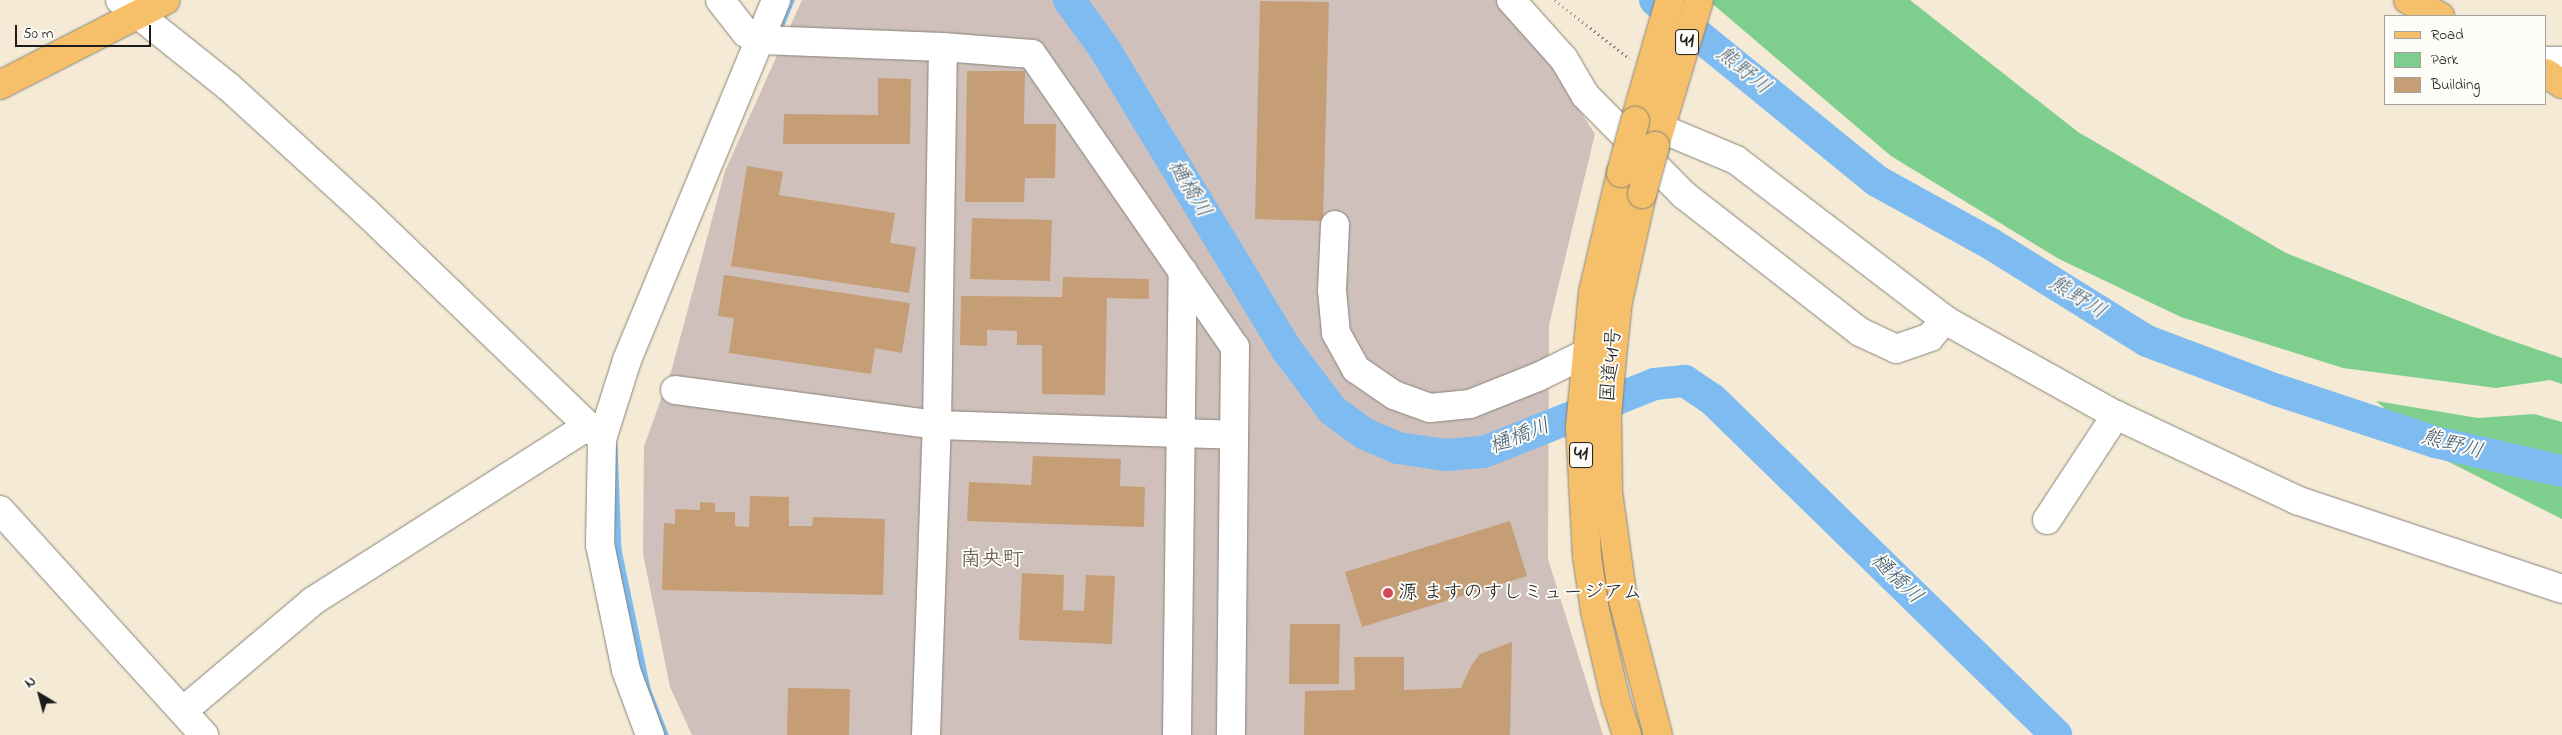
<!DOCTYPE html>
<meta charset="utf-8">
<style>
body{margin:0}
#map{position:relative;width:2562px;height:735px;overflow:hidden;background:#f4ead5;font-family:"Indie Flower","Klee One",sans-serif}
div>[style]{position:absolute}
.industrial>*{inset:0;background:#d0c0bc}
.green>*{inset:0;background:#7ece8e}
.stream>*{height:5.5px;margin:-2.75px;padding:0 2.75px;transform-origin:2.75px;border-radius:2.75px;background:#7dbbf1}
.river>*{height:32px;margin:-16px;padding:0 16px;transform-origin:16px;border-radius:16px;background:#7dbbf1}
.building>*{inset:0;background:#c59e76}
.path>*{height:3px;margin-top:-1.5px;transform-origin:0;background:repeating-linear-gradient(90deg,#888378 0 1px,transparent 0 5px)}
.roads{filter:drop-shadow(0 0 1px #888378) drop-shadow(0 0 1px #888378)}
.minor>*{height:28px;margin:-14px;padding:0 14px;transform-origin:14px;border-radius:14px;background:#fff}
.major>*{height:28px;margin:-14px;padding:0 14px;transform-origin:14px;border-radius:14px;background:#f6c06b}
.highway>*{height:28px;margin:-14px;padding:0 14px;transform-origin:14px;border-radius:14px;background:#f6c06b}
.bridges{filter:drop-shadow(0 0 1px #888378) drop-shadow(0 0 1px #888378)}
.highway-bridge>*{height:28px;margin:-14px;padding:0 14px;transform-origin:14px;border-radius:14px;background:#f6c06b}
.dots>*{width:14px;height:14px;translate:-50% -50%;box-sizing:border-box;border:2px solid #fdfcf7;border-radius:50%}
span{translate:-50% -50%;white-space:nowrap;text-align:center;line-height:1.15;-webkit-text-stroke:4px #fdfcf7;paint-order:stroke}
.shield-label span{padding:1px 4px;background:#fdfcf7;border:1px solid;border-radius:4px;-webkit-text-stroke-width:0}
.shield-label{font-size:19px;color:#1c1c1c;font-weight:700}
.street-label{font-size:20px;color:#1c1c1c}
.poi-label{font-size:20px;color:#1c1c1c}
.left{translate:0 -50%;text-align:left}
.water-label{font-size:21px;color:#435c71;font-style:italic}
.neighbourhood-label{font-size:21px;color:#574a3c}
.legend{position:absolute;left:2384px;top:15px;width:162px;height:90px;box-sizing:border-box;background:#fdfcf7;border:1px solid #a3a29f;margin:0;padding:6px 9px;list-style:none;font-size:15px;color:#1c1c1c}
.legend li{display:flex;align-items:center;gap:10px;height:25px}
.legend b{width:25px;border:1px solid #a3a29f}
.north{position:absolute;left:15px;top:670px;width:50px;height:50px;-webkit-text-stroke:4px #fdfcf7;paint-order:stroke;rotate:323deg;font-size:14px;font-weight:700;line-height:20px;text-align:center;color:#1c1c1c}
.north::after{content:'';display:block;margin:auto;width:18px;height:22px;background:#1c1c1c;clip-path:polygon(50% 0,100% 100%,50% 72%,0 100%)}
.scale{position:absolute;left:15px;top:25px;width:136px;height:22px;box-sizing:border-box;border:2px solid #1c1c1c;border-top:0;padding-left:6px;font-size:15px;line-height:18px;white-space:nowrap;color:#1c1c1c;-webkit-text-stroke:4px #fdfcf7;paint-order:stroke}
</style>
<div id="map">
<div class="industrial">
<i style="clip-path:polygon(802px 0,1498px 0,1537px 44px,1595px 134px,1549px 325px,1548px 559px,1603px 735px,692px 735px,670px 687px,643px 554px,644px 446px,671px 372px,725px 171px)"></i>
</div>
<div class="green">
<i style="clip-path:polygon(1708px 0,1910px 0,2078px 132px,2286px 253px,2495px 335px,2562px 358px,2562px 384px,2550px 380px,2496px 388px,2343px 368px,2181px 317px,2059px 259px,1891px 156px)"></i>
<i style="clip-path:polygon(2376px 401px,2478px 418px,2534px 414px,2562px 422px,2562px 519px,2447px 461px)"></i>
</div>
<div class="stream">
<i style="left:778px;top:34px;width:37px;rotate:-68deg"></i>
<i style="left:615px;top:446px;width:104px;rotate:87.8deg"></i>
<i style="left:619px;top:550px;width:142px;rotate:78.2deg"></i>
<i style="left:648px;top:689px;width:49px;rotate:68.6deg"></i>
</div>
<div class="river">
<i style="left:1069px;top:0;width:59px;rotate:53.9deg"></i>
<i style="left:1104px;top:48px;width:353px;rotate:58.8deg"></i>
<i style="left:1287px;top:350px;width:75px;rotate:53.1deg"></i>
<i style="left:1332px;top:410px;width:41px;rotate:36deg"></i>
<i style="left:1365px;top:434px;width:36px;rotate:23deg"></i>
<i style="left:1398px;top:448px;width:49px;rotate:8.3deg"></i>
<i style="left:1446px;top:455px;width:38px;rotate:-5deg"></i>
<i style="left:1484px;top:452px;width:184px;rotate:-21.7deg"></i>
<i style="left:1655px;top:384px;width:30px;rotate:-6deg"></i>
<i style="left:1685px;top:381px;width:32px;rotate:34deg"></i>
<i style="left:1712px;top:399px;width:481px;rotate:44.3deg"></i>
<i style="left:1655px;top:0;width:286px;rotate:39.2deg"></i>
<i style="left:1877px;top:181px;width:130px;rotate:28.9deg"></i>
<i style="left:1991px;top:244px;width:184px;rotate:31.9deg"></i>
<i style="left:2147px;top:341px;width:139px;rotate:20.7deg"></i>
<i style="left:2277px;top:390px;width:166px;rotate:18.2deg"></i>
<i style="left:2435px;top:442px;width:130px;rotate:12.9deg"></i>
</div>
<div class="building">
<i style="clip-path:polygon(1260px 1px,1329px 2px,1323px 221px,1255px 219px)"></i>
<i style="clip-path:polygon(967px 71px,1025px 71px,1024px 124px,1056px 124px,1055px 178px,1025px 178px,1024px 202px,965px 202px)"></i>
<i style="clip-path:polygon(878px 78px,911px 79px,910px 144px,783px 144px,784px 114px,878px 115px)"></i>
<i style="clip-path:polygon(747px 166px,783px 172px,779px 195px,895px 213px,890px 243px,916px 247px,909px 293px,731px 266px)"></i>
<i style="clip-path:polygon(972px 218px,1052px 220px,1050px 281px,970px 279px)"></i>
<i style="clip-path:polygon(724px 275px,910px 303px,902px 353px,875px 348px,871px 374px,729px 353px,734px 318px,718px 316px)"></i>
<i style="clip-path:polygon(1063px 277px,1149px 279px,1149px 299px,1107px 298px,1105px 395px,1042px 394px,1042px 345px,1017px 345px,1017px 331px,987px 330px,987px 346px,960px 345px,961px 296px,1062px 297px)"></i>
<i style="clip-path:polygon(1033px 456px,1121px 459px,1120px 486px,1145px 487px,1144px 527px,967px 521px,969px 482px,1031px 485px)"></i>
<i style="clip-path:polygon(750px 496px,789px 497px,789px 526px,812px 526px,813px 517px,885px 519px,883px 595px,662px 590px,664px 523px,675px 524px,675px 509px,700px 510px,700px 502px,715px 503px,715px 512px,735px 512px,735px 526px,749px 527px)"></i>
<i style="clip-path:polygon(1510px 521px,1527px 576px,1362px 627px,1345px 572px)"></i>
<i style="clip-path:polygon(1022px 573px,1064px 575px,1063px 610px,1084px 611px,1086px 575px,1115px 576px,1112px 644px,1019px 640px)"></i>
<i style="clip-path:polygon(1290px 624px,1340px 624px,1339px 684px,1289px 684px)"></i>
<i style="clip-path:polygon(1512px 642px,1510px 735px,1304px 735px,1305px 691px,1355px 690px,1354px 657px,1404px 657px,1404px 690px,1461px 688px,1471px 666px,1480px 654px)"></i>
<i style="clip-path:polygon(788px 688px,850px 689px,849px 735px,787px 735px)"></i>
</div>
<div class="path">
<i style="left:1555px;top:0;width:95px;rotate:38.2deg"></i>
</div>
<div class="roads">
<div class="minor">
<i style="left:120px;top:0;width:139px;rotate:38.6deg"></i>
<i style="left:229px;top:87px;width:184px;rotate:42.4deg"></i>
<i style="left:365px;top:211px;width:329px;rotate:43.9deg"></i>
<i style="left:720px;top:0;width:42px;rotate:51.8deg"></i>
<i style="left:746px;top:33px;width:16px;rotate:27deg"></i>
<i style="left:760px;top:40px;width:183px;rotate:2.2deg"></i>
<i style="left:943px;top:47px;width:89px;rotate:4.5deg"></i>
<i style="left:1032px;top:54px;width:356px;rotate:55.3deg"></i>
<i style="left:1235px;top:347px;width:388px;rotate:90.6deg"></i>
<i style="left:1511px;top:0;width:79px;rotate:48.1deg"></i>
<i style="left:1564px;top:59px;width:42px;rotate:59.7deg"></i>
<i style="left:1585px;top:95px;width:141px;rotate:45.3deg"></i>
<i style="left:1684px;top:195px;width:223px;rotate:37.9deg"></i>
<i style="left:1860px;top:332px;width:40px;rotate:25deg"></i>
<i style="left:1896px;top:349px;width:36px;rotate:-19deg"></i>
<i style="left:1930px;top:337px;width:23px;rotate:-49deg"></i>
<i style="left:2546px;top:61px;width:16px"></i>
<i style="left:1660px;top:128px;width:82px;rotate:22.8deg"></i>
<i style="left:1736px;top:160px;width:263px;rotate:37.4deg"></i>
<i style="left:1945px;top:320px;width:196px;rotate:29.1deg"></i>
<i style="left:2116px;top:415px;width:202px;rotate:25.2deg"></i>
<i style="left:2299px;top:501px;width:277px;rotate:18.5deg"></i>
<i style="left:1335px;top:225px;width:65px;rotate:92.6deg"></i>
<i style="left:1332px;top:290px;width:43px;rotate:84.7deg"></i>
<i style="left:1336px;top:333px;width:41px;rotate:60.9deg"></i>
<i style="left:1356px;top:369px;width:46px;rotate:34.4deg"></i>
<i style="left:1394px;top:395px;width:38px;rotate:20deg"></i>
<i style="left:1430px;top:408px;width:40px;rotate:-5.7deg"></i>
<i style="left:1470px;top:404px;width:73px;rotate:-21.7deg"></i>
<i style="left:1538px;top:377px;width:52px;rotate:-26.1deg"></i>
<i style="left:675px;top:390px;width:264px;rotate:7.6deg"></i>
<i style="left:937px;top:425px;width:297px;rotate:1.9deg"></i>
<i style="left:0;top:510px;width:304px;rotate:47.8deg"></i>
<i style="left:2047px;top:520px;width:126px;rotate:-56.7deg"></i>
<i style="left:183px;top:711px;width:170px;rotate:-40.2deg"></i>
<i style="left:313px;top:601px;width:326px;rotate:-32.5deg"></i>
<i style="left:650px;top:735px;width:69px;rotate:-110.3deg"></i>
<i style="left:626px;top:670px;width:128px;rotate:-101.7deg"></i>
<i style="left:600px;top:545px;width:106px;rotate:-88.9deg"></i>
<i style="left:602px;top:439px;width:83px;rotate:-72.4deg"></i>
<i style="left:627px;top:360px;width:390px;rotate:-67.5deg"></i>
<i style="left:926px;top:735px;width:310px;rotate:-88deg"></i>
<i style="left:937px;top:425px;width:378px;rotate:-89.1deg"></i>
<i style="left:1177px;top:735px;width:464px;rotate:-89.3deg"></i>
</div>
<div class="major">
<i style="left:2408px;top:0;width:36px;rotate:27deg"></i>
<i style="left:2546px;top:73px;width:19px;rotate:35deg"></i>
<i style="left:0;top:85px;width:186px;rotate:-27.1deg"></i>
</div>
<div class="highway">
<i style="left:1635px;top:121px;width:126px;rotate:-73.9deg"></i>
<i style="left:1655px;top:146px;width:152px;rotate:-73.2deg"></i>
<i style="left:1621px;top:173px;width:122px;rotate:103.2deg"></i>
<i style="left:1593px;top:292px;width:136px;rotate:95.5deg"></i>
<i style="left:1580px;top:427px;width:129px;rotate:86.9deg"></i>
<i style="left:1587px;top:556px;width:56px;rotate:81.7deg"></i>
<i style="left:1595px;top:611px;width:92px;rotate:76.9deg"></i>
<i style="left:1616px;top:701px;width:36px;rotate:72deg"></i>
<i style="left:1642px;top:194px;width:110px;rotate:102.6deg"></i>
<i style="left:1618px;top:301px;width:56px;rotate:96.1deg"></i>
<i style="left:1612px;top:357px;width:59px;rotate:94.8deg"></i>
<i style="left:1607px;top:416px;width:76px;rotate:89.2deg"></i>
<i style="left:1608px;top:492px;width:109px;rotate:82.1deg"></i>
<i style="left:1623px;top:600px;width:139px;rotate:75.5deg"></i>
</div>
</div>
<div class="bridges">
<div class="highway-bridge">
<i style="left:1621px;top:173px;width:54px;rotate:-74.9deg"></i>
<i style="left:1642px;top:194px;width:50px;rotate:-74.8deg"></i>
</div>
</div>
<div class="dots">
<i style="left:1388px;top:593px;background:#d1495b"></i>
</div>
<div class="shield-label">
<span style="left:1687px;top:42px">41</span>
<span style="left:1581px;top:455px">41</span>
</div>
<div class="street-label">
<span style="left:1612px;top:365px;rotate:-85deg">国道41号</span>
</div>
<div class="poi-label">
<span class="left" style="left:1398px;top:593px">源 ますのすしミュージアム</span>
</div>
<div class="water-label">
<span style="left:1743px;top:71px;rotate:39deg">熊野川</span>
<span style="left:1189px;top:189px;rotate:59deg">樋橋川</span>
<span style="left:2077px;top:298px;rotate:32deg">熊野川</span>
<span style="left:1520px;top:437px;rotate:-21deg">樋橋川</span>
<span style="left:2452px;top:445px;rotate:15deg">熊野川</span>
<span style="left:1896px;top:579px;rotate:44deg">樋橋川</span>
</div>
<div class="neighbourhood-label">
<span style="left:992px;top:560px">南央町</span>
</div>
<ul class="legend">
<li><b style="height:6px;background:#f6c06b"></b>Road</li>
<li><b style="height:14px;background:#7ece8e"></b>Park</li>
<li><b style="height:14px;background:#c59e76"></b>Building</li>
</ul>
<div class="north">N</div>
<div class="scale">50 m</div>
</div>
